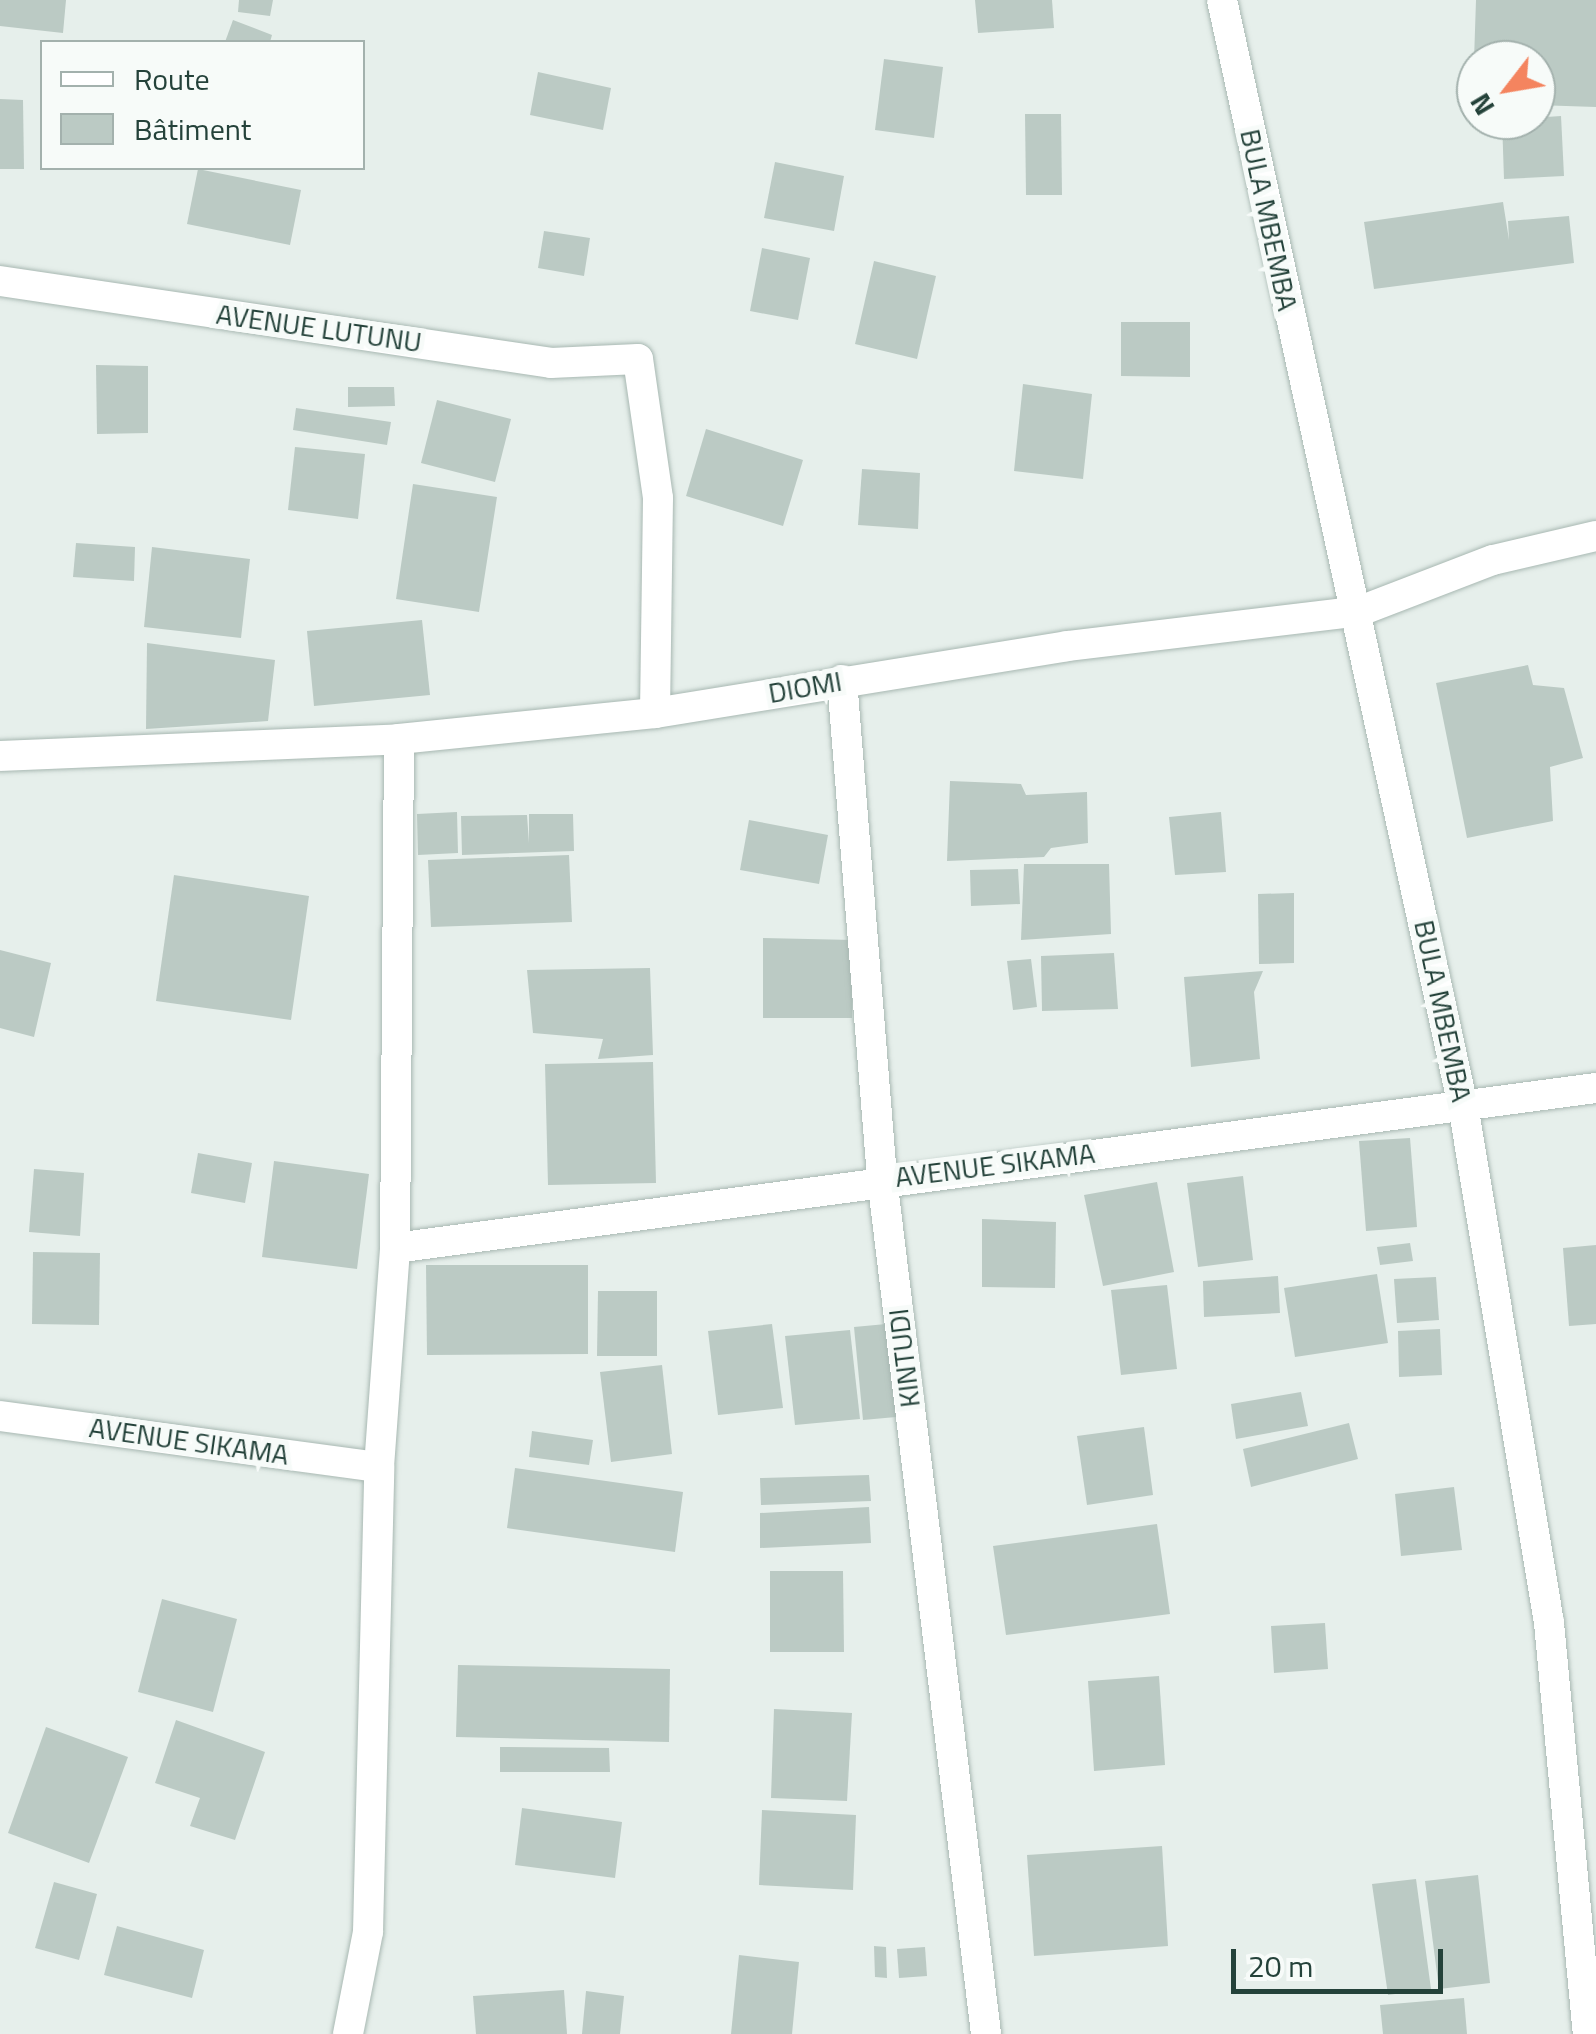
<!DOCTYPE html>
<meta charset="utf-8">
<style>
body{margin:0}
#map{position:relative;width:1596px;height:2034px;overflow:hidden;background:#e6efeb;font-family:"Titillium Web",sans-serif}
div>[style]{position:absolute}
.building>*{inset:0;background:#bbcac4}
.roads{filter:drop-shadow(0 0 2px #a8b8b2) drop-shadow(0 0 2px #a8b8b2)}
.minor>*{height:30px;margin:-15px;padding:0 15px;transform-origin:15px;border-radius:15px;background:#fff}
span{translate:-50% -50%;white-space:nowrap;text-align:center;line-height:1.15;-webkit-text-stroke:10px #f7fbf9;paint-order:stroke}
.street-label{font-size:28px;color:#24423a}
.legend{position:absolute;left:40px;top:40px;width:325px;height:130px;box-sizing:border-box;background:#f7fbf9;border:2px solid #a3b1ad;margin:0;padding:12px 18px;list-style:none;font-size:30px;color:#24423a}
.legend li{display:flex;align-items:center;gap:20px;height:50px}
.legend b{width:50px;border:2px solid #a3b1ad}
.north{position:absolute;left:1456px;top:40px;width:100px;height:100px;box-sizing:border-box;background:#f7fbf9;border:2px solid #a3b1ad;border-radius:50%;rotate:239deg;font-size:28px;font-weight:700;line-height:40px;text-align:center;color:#24423a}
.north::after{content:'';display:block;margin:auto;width:35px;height:45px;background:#f4845f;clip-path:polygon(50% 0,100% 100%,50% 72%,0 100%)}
.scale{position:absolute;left:1231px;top:1949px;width:212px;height:45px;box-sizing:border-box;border:5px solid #24423a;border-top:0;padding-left:12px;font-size:30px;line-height:35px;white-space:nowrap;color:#24423a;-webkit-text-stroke:8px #f7fbf9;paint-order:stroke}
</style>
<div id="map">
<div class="building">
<i style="clip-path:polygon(0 0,66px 0,63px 33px,0 26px)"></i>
<i style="clip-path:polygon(239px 0,273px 0,270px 16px,238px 12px)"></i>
<i style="clip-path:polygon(975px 0,1052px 0,1054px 28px,978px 33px)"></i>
<i style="clip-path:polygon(1476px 0,1596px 0,1596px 107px,1536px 105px,1536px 60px,1474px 60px)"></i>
<i style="clip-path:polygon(233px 20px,272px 35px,270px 42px,225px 42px)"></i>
<i style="clip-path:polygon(884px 59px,943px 67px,934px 138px,875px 130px)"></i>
<i style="clip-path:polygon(538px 72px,611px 88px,603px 130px,530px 115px)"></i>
<i style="clip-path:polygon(0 99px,23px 100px,24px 169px,0 169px)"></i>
<i style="clip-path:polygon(1025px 114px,1061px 114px,1062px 195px,1026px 195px)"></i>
<i style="clip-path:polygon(1561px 116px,1564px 176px,1504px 179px,1502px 120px)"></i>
<i style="clip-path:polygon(775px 162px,844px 176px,834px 231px,764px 218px)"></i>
<i style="clip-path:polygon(198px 169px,301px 190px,290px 245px,187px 224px)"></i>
<i style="clip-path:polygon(1503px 202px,1509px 240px,1508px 221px,1569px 216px,1574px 263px,1374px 289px,1364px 222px)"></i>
<i style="clip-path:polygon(544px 231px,590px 238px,584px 276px,538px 268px)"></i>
<i style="clip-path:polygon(762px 248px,810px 258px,798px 320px,750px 311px)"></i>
<i style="clip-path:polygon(874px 261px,936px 276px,917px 359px,855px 344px)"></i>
<i style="clip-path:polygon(1121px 322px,1190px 322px,1190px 377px,1121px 376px)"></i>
<i style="clip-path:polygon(96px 365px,148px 366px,148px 433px,97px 434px)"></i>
<i style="clip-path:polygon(1023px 384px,1092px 394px,1083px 479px,1014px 471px)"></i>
<i style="clip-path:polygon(348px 387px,394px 387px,395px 406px,348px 407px)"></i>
<i style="clip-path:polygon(437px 400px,511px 419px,495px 482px,421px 463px)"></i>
<i style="clip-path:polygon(296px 408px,391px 422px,387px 445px,293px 430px)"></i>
<i style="clip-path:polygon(706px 429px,803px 460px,783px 526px,686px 496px)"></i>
<i style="clip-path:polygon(295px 447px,365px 454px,358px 519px,288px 510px)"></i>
<i style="clip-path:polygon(862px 469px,920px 473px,918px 529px,858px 525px)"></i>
<i style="clip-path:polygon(413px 484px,497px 497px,479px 612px,396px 599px)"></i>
<i style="clip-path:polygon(76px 543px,135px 547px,134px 581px,73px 577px)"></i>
<i style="clip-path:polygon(152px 547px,250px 559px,241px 638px,144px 627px)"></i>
<i style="clip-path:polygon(422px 620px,430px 695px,314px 706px,307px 631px)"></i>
<i style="clip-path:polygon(147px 643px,275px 660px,268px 721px,146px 729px)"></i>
<i style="clip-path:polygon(1528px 665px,1533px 685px,1564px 688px,1583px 758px,1550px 767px,1553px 821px,1467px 838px,1436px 683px)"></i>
<i style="clip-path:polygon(950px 781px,1021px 784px,1026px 795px,1087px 792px,1088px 843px,1051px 848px,1044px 857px,947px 861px)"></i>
<i style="clip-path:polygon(457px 812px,458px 853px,418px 855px,417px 814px)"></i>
<i style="clip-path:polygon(1221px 812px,1226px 872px,1175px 875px,1169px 817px)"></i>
<i style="clip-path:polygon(529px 814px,573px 814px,574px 851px,462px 855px,461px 816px,527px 815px,529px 843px)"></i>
<i style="clip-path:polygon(749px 820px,828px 835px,819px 884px,740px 870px)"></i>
<i style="clip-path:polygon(569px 855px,572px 922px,431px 927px,428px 860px)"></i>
<i style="clip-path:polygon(1024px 864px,1109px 864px,1111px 934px,1021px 940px)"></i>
<i style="clip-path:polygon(1018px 869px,1020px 904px,971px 906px,970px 870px)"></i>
<i style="clip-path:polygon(174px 875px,309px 896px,291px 1020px,156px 1001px)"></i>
<i style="clip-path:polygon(1294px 893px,1294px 963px,1259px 964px,1258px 894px)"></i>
<i style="clip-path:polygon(763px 938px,853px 940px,852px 1018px,763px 1018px)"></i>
<i style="clip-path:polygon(0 950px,51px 963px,34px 1037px,0 1028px)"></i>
<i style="clip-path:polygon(1114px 953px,1118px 1009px,1042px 1011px,1041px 956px)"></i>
<i style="clip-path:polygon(1031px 959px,1037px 1007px,1013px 1010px,1007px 961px)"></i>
<i style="clip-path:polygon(650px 968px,653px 1055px,598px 1059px,603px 1039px,533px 1033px,527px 970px)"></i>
<i style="clip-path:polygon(1263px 971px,1254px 992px,1260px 1059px,1191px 1067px,1184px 977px)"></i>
<i style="clip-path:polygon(653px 1062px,656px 1183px,548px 1185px,545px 1064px)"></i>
<i style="clip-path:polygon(1410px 1138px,1417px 1227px,1366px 1231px,1359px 1141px)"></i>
<i style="clip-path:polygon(198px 1153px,252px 1163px,245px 1203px,191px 1193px)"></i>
<i style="clip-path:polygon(274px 1161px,369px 1174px,357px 1269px,262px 1257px)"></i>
<i style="clip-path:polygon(34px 1169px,84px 1173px,80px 1236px,29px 1232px)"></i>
<i style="clip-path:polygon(1243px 1176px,1253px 1260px,1198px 1267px,1187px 1183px)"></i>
<i style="clip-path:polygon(1157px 1182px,1174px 1272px,1103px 1286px,1084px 1195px)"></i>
<i style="clip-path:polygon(982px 1219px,1056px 1222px,1055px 1288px,982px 1287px)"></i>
<i style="clip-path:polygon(1410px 1243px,1413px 1261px,1380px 1265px,1377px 1247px)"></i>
<i style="clip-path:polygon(1596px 1245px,1596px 1324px,1569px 1326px,1563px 1248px)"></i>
<i style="clip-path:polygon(33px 1252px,100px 1253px,99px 1325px,32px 1324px)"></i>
<i style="clip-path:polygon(426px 1265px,588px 1265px,588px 1354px,427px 1355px)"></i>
<i style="clip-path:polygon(1377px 1274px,1388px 1343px,1295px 1357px,1284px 1288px)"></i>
<i style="clip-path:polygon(1278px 1276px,1280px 1313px,1204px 1317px,1203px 1281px)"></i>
<i style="clip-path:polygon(1436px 1277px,1439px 1320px,1397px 1323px,1394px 1279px)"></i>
<i style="clip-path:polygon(1167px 1285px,1177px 1369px,1121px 1375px,1111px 1290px)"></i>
<i style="clip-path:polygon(598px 1291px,657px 1291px,657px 1356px,597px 1356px)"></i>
<i style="clip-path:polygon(897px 1323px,907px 1416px,863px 1420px,854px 1327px)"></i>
<i style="clip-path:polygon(772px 1324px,783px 1408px,718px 1415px,708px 1331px)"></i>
<i style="clip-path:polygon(1440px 1329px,1442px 1375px,1399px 1377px,1398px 1331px)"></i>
<i style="clip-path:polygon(850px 1330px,860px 1419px,795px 1425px,785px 1336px)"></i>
<i style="clip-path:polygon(662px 1365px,672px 1454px,611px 1462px,600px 1372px)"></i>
<i style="clip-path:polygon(1301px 1392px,1308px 1426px,1236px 1439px,1231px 1404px)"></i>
<i style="clip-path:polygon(1349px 1423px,1358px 1459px,1251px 1487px,1243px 1449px)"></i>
<i style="clip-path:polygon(1144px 1427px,1153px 1495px,1087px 1505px,1077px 1436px)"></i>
<i style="clip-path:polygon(532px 1431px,593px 1440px,589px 1465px,529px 1457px)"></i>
<i style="clip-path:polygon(515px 1468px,683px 1492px,675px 1552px,507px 1528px)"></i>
<i style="clip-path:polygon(869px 1475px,871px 1501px,761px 1505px,760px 1478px)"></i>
<i style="clip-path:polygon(1454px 1487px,1462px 1550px,1401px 1556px,1395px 1494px)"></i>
<i style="clip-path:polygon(869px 1507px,871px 1543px,760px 1548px,760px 1513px)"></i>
<i style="clip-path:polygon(1157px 1524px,1170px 1614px,1006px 1635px,993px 1546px)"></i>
<i style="clip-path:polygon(770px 1571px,843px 1571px,844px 1652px,770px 1652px)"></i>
<i style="clip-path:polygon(162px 1599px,237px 1619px,213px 1712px,138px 1692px)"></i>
<i style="clip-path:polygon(1325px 1623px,1328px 1669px,1274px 1673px,1271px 1626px)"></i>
<i style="clip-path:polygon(458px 1665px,670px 1669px,669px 1742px,456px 1737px)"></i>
<i style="clip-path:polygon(1159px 1676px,1165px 1765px,1094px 1771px,1088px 1681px)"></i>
<i style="clip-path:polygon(774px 1709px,852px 1713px,847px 1801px,771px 1798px)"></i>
<i style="clip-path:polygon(176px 1720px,265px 1752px,235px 1840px,190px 1826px,200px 1798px,155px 1783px)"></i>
<i style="clip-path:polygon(46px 1727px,128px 1757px,89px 1863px,8px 1833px)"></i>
<i style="clip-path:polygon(500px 1747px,609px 1748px,610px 1772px,500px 1772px)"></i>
<i style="clip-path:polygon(522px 1808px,622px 1822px,615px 1878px,515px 1865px)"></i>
<i style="clip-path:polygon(762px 1810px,856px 1815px,853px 1890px,759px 1885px)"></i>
<i style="clip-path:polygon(1162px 1846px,1168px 1946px,1034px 1956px,1027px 1855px)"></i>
<i style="clip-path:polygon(1478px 1875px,1490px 1983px,1439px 1989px,1425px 1881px)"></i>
<i style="clip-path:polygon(1416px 1879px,1431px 1989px,1388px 1995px,1372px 1884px)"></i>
<i style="clip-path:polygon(54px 1882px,97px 1894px,79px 1960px,35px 1948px)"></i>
<i style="clip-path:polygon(117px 1926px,204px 1950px,192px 1998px,104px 1975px)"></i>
<i style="clip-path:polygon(874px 1946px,886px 1947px,887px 1978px,875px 1977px)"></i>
<i style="clip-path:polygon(925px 1947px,927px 1976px,899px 1978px,897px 1949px)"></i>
<i style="clip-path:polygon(739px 1955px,799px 1962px,792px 2034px,731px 2034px)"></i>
<i style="clip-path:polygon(564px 1990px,567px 2034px,476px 2034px,473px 1996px)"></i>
<i style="clip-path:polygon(586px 1991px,624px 1996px,620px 2034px,582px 2034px)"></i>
<i style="clip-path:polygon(1464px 1998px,1467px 2034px,1383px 2034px,1380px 2005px)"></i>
</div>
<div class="roads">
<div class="minor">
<i style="left:1222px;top:0;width:1137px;rotate:77.71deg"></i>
<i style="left:1464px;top:1111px;width:519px;rotate:80.57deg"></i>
<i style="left:1549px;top:1623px;width:413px;rotate:84.6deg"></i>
<i style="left:0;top:281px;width:557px;rotate:8.46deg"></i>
<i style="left:551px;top:363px;width:87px;rotate:-2.6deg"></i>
<i style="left:638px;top:359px;width:140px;rotate:81.8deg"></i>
<i style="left:658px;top:498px;width:215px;rotate:90.8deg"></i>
<i style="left:842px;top:680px;width:500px;rotate:85.4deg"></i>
<i style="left:882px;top:1178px;width:862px;rotate:83.07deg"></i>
<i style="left:0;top:756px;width:399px;rotate:-2.4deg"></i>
<i style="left:399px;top:739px;width:257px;rotate:-5.8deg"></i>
<i style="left:655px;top:713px;width:417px;rotate:-9.2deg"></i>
<i style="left:1067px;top:646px;width:295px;rotate:-6.8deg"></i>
<i style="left:1360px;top:611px;width:142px;rotate:-21deg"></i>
<i style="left:1493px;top:560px;width:106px;rotate:-13.1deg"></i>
<i style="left:395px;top:1248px;width:1212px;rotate:-7.59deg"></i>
<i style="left:0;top:1416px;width:382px;rotate:7.7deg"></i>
<i style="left:348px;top:2034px;width:104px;rotate:-78.9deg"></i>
<i style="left:368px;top:1932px;width:465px;rotate:-88.6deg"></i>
<i style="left:379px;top:1467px;width:220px;rotate:-85.8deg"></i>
<i style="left:395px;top:1248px;width:509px;rotate:-89.55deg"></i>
</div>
</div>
<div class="street-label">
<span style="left:1269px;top:220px;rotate:78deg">BULA MBEMBA</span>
<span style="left:319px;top:328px;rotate:8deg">AVENUE LUTUNU</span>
<span style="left:805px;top:687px;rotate:-10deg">DIOMI</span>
<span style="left:1443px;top:1011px;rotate:78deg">BULA MBEMBA</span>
<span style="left:995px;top:1165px;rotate:-7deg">AVENUE SIKAMA</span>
<span style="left:904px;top:1358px;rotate:-97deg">KINTUDI</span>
<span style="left:189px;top:1441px;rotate:8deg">AVENUE SIKAMA</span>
</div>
<ul class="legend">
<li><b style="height:12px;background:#fff"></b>Route</li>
<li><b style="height:28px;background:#bbcac4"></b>Bâtiment</li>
</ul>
<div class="north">N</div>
<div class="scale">20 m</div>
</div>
